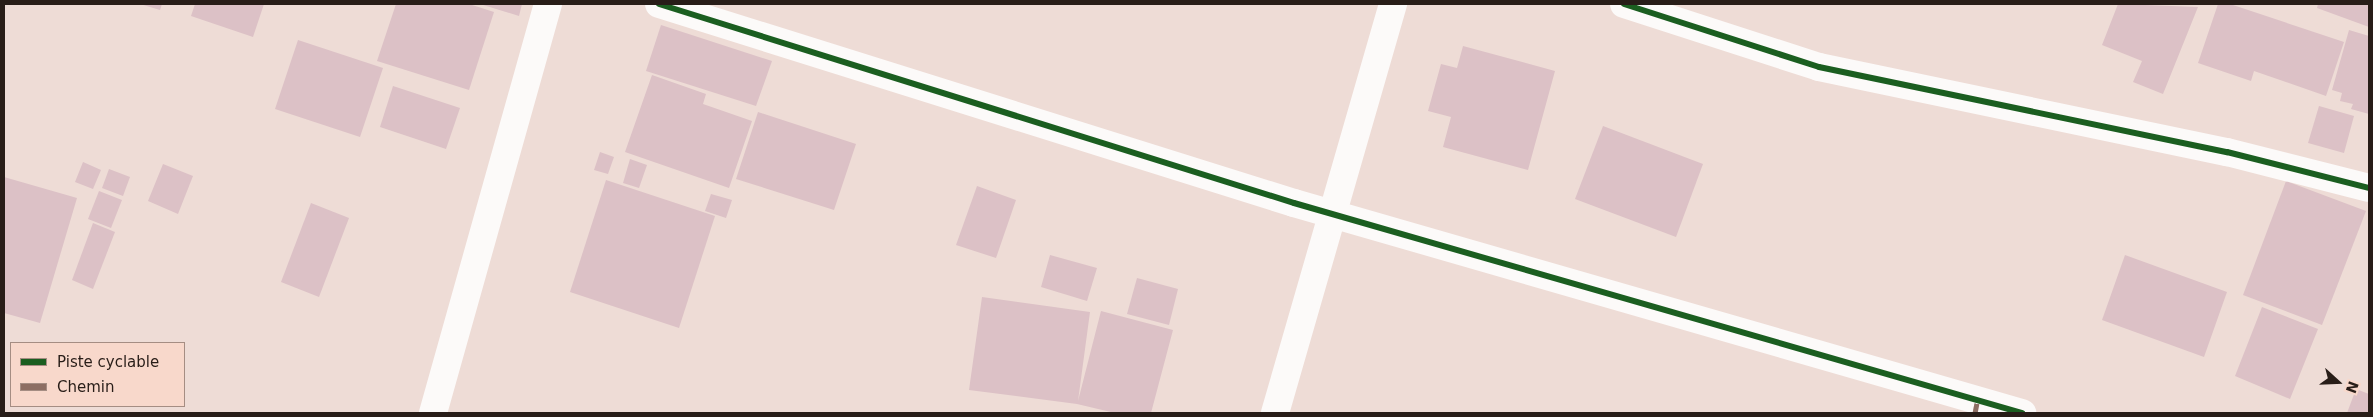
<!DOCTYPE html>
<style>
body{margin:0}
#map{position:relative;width:2373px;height:417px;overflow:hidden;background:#eedcd6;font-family:"DejaVu Sans",sans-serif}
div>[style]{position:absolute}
.building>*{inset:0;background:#dcc1c6}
.minor>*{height:28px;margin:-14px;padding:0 14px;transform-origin:14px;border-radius:14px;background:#fcfaf9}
.quiet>*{height:5px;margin-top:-2.5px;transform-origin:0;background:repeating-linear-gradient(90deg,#8d6e63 0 10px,transparent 0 15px)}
.cycleway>*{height:6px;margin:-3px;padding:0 3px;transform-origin:3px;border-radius:3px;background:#1b5e20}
span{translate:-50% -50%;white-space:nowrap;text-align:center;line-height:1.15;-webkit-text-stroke:5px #f8d8cb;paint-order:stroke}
.frame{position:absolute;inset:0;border:5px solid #281d18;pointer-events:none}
.legend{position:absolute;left:10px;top:342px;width:175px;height:65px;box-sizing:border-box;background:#f8d8cb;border:1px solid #a58d83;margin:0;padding:6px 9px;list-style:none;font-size:15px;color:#281d18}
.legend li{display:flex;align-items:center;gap:10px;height:25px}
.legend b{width:25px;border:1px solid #a58d83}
.north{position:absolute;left:2313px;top:357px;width:50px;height:50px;-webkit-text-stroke:4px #f8d8cb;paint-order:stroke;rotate:110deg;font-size:14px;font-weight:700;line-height:20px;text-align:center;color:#281d18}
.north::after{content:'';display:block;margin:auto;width:18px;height:22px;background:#281d18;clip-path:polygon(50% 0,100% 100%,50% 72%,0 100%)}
</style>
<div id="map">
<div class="building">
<i style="clip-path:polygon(140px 4px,162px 4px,160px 10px)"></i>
<i style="clip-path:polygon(195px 4px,264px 4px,253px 37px,191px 16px)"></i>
<i style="clip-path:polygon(396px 4px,469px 4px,494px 12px,469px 90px,377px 61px)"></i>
<i style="clip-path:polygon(480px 4px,522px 4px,519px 16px)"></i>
<i style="clip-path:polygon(2118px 4px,2198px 7px,2163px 94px,2133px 82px,2142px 61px,2102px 45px)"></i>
<i style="clip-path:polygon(2218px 4px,2230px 4px,2344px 42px,2326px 96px,2254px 71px,2251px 81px,2198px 63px)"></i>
<i style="clip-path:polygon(2318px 4px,2369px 4px,2369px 27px,2317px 8px)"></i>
<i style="clip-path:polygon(661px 25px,772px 61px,756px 106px,646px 71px)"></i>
<i style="clip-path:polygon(2349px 30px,2369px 36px,2369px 114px,2351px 109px,2353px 104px,2340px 101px,2342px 93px,2332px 90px)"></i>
<i style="clip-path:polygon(298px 40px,383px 68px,360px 137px,275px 109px)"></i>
<i style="clip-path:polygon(1463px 46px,1555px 71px,1528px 170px,1443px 147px,1451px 117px,1428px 111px,1441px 64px,1457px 68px)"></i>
<i style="clip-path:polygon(652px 75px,706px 94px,703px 104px,752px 121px,729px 188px,625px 152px)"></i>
<i style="clip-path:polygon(393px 86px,460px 108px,446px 149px,380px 127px)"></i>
<i style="clip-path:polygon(2319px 106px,2354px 116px,2344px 153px,2308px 143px)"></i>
<i style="clip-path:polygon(758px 112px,856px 144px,834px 210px,736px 179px)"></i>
<i style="clip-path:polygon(1603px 126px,1703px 164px,1676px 237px,1575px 199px)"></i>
<i style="clip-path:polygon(600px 152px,614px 157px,608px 174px,594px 170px)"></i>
<i style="clip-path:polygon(630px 159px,647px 165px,639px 188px,623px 183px)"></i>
<i style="clip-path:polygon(83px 162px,101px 170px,93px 189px,75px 182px)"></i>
<i style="clip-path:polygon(163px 164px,193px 176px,178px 214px,148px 201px)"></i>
<i style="clip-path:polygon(109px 169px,130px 177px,123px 196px,102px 188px)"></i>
<i style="clip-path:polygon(4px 177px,77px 198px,40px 323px,4px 313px)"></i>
<i style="clip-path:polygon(606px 180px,715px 216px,679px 328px,570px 292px)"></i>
<i style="clip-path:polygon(2286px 181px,2366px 211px,2322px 325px,2243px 295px)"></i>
<i style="clip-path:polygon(977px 186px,1016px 200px,996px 258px,956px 245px)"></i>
<i style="clip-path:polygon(99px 191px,122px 200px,111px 228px,88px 219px)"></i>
<i style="clip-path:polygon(711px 194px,732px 200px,726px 218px,705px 211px)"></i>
<i style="clip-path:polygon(311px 203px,349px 218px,319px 297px,281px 282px)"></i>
<i style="clip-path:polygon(93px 223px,115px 232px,93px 289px,72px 280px)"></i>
<i style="clip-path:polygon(1050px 255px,1097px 268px,1087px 301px,1041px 287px)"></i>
<i style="clip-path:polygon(2125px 255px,2227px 292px,2204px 357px,2102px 320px)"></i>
<i style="clip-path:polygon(1137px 278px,1178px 289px,1169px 325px,1127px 314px)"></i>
<i style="clip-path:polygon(982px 297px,1090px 312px,1078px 401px,1101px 311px,1173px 330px,1151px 413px,1115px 413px,1077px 404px,969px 390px)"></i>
<i style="clip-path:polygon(2262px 307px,2318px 329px,2290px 399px,2235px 376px)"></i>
<i style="clip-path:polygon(2356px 389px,2369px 394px,2369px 413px,2347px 413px)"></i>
</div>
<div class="minor">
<i style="left:659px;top:4px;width:665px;rotate:17.4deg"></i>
<i style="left:1294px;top:203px;width:758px;rotate:16.09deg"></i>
<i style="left:1624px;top:4px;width:205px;rotate:17.9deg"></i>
<i style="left:1819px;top:67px;width:417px;rotate:11.8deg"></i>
<i style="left:2227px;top:152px;width:146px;rotate:14.2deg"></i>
<i style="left:433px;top:413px;width:425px;rotate:-74.3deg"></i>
<i style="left:1275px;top:413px;width:426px;rotate:-73.9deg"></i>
</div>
<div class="quiet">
<i style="left:1975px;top:413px;width:10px;rotate:-79deg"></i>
</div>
<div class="cycleway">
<i style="left:659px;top:4px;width:665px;rotate:17.4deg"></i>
<i style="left:1294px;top:203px;width:758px;rotate:16.09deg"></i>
<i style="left:1624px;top:4px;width:205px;rotate:17.9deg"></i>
<i style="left:1819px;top:67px;width:417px;rotate:11.8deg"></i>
<i style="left:2227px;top:152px;width:146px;rotate:14.2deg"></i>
</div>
<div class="frame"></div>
<ul class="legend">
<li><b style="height:6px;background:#1b5e20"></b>Piste cyclable</li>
<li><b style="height:6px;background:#8d6e63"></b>Chemin</li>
</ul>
<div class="north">N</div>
</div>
